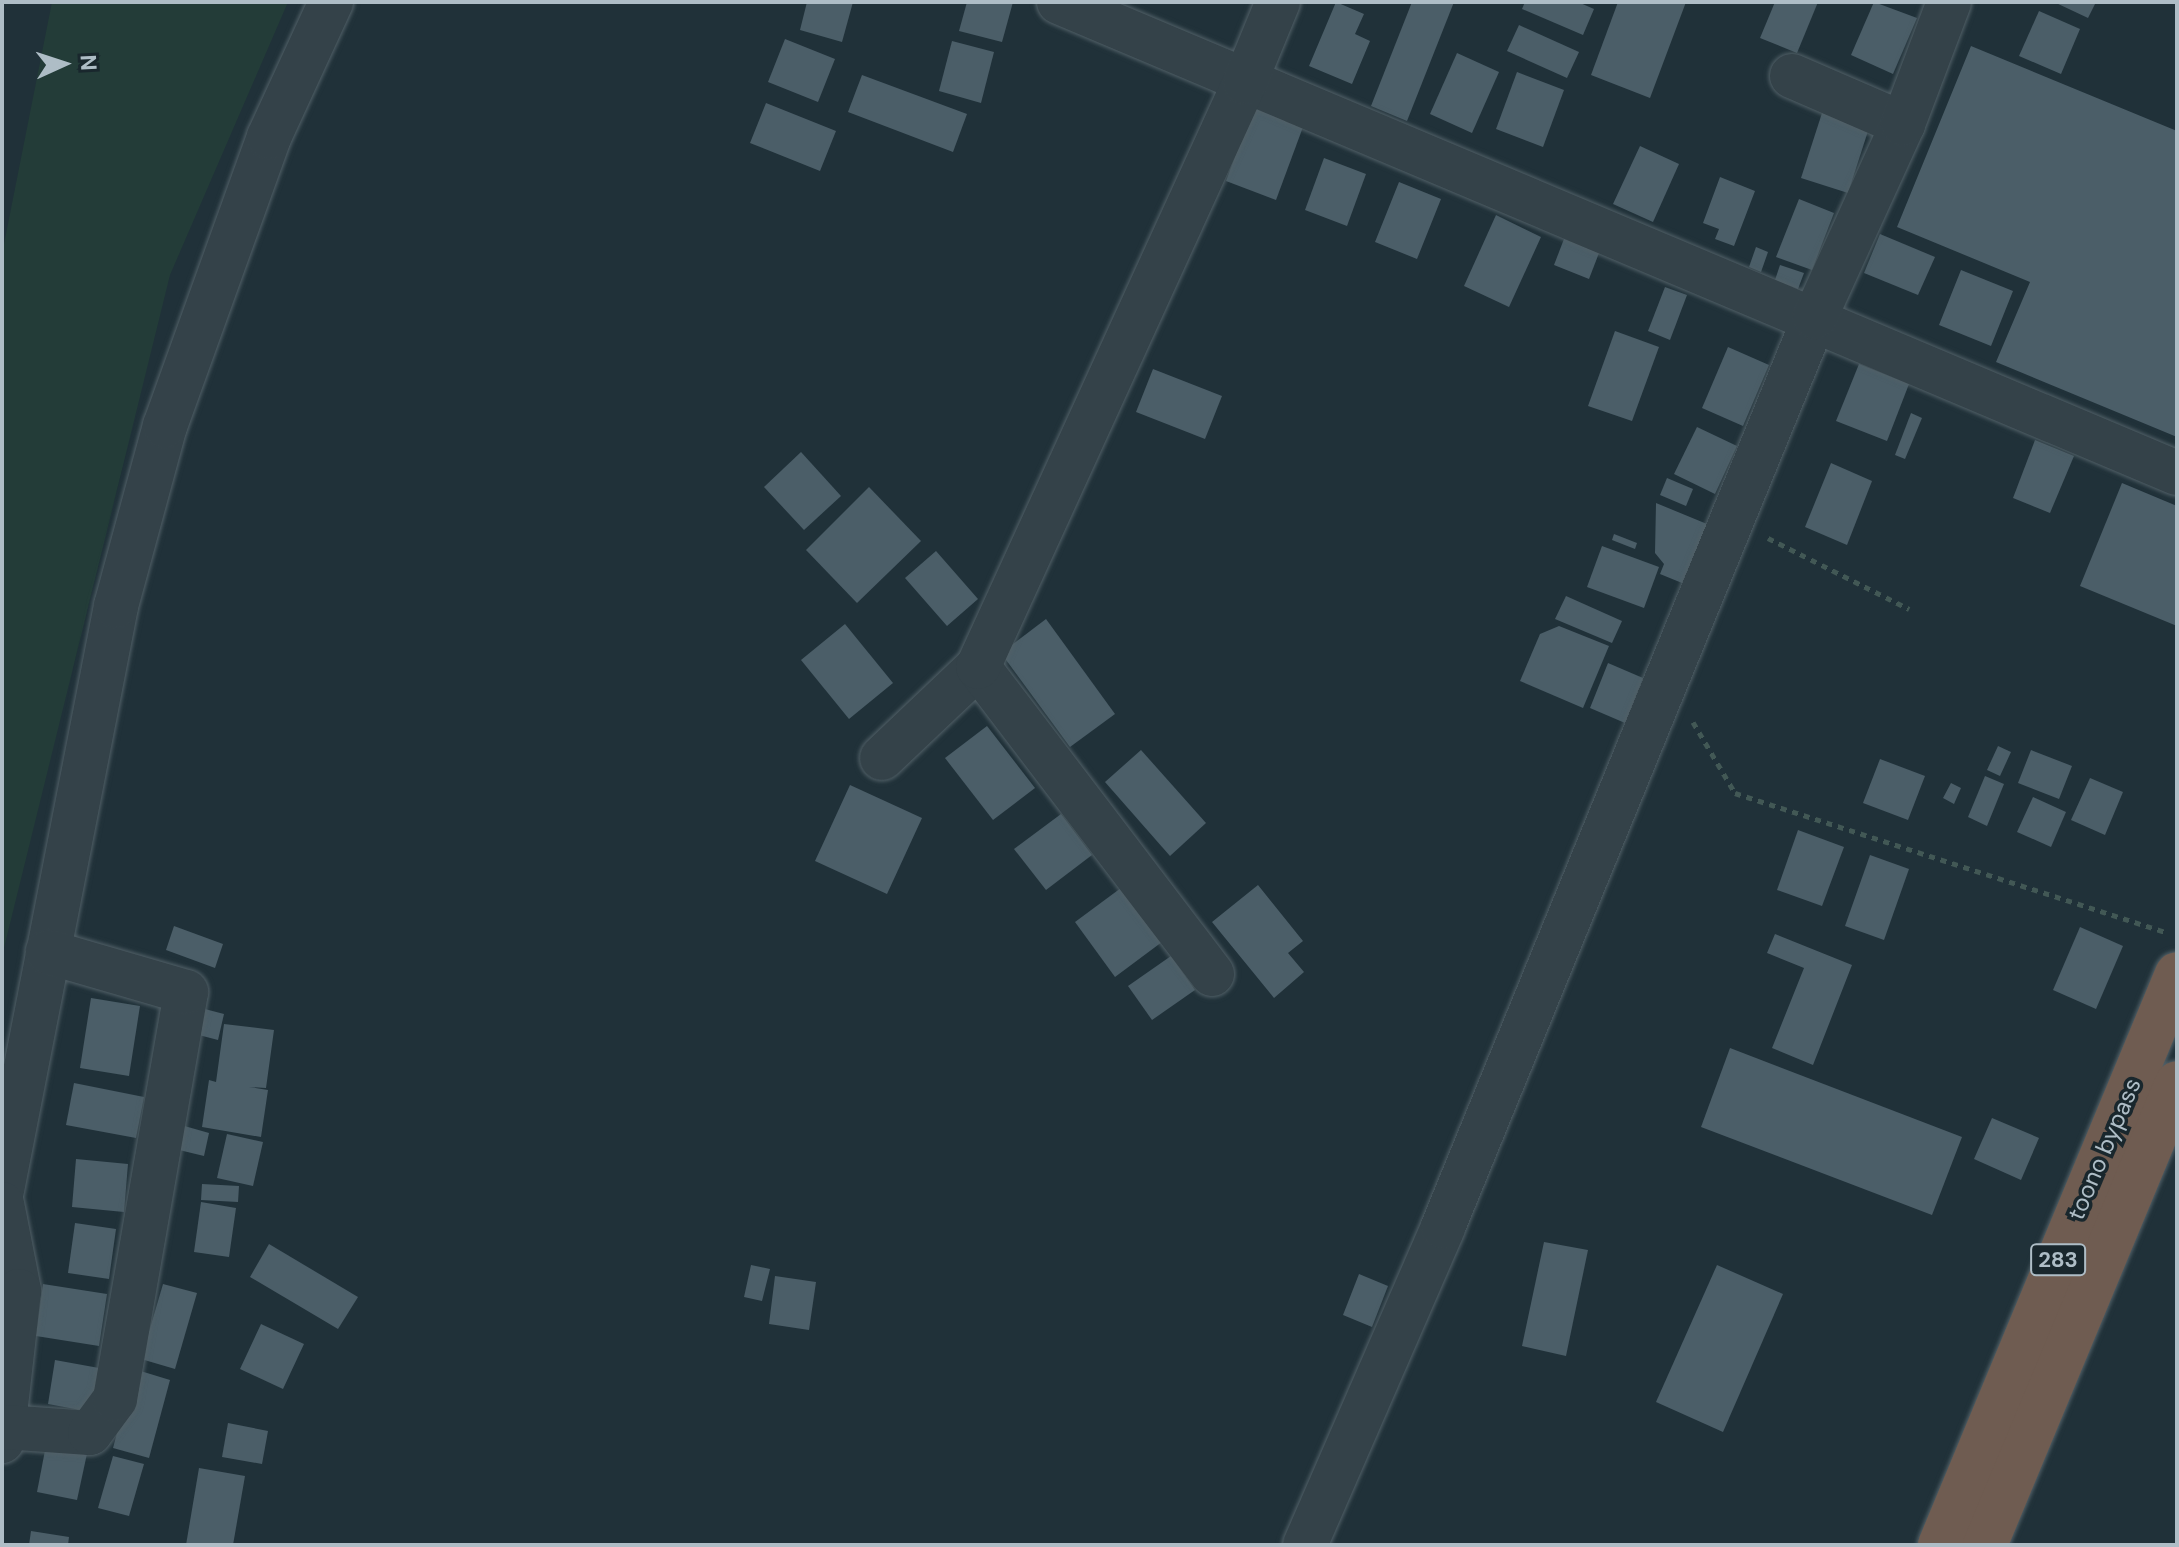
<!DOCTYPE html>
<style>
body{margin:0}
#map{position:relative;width:2179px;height:1547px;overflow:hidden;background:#203139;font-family:"DM Sans",sans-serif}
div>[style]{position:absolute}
.green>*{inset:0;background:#233c38}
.building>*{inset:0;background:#4b5e68}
.path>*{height:5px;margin-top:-2.5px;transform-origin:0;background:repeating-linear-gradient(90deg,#425855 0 6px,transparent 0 12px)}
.roads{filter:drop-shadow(0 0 2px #516067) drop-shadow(0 0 2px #516067)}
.minor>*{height:44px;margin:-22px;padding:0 22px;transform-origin:22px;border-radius:22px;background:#344249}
.highway>*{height:44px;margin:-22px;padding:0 22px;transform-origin:22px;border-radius:22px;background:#6f5c51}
span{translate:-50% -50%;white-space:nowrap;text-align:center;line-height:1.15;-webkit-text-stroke:7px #19272d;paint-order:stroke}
.shield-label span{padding:2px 6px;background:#19272d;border:2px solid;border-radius:6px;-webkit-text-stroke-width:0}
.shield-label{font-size:22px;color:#aebdc6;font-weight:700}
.street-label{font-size:24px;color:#aebdc6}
.frame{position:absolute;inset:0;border:4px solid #aebdc6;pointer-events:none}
.north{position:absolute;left:24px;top:24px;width:80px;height:80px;-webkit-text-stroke:6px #19272d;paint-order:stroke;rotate:87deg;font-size:22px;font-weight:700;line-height:32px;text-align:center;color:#aebdc6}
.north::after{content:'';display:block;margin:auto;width:28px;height:36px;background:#aebdc6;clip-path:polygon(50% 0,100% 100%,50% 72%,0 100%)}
</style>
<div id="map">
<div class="green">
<i style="clip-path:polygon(52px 2px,288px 2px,170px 275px,2px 956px,2px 254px)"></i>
</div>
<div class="building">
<i style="clip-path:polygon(807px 2px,853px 2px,842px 42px,800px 30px)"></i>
<i style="clip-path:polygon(967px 2px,1013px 2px,1002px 42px,959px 31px)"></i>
<i style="clip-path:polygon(1336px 2px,1364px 14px,1355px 34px,1370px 41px,1352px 84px,1309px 66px)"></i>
<i style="clip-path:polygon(1412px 2px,1454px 2px,1407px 121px,1371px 106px)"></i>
<i style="clip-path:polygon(1525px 2px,1578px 2px,1594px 9px,1583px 35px,1522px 9px)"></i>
<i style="clip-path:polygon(1618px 2px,1686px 2px,1650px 98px,1591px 75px)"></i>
<i style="clip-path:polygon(1775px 2px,1818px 2px,1797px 53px,1760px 38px)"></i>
<i style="clip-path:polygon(1874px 2px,1917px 18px,1893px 74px,1851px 55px)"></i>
<i style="clip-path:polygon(2054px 2px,2096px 2px,2088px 18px)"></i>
<i style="clip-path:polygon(2039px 11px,2080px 29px,2061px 74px,2019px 56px)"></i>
<i style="clip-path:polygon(1519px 25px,1579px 52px,1567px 78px,1507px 51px)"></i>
<i style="clip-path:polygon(785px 39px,835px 59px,818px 102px,768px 82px)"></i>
<i style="clip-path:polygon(952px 41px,994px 52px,981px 103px,939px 91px)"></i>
<i style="clip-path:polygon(1971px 46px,2177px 131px,2177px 437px,1996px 362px,2030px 282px,1897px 227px)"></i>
<i style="clip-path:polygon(1457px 53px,1499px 72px,1472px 133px,1430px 114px)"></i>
<i style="clip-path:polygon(1517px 72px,1564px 90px,1543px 147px,1496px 129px)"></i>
<i style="clip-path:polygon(862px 75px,967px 114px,953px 152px,848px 112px)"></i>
<i style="clip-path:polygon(766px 103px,836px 131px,820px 171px,750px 143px)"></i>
<i style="clip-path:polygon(1253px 108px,1303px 127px,1276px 200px,1226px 181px)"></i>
<i style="clip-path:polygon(1822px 113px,1869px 128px,1848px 193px,1801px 178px)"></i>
<i style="clip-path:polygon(1640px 146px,1679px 164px,1653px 222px,1613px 204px)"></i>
<i style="clip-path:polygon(1324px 158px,1366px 174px,1347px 226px,1305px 210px)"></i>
<i style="clip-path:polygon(1720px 177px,1755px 191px,1734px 246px,1715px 239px,1719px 229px,1703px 223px)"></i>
<i style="clip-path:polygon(1399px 182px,1441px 199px,1417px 259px,1375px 242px)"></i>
<i style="clip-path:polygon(1799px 199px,1834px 213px,1812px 270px,1776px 257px)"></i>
<i style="clip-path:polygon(1496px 215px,1541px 237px,1509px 307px,1464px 286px)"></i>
<i style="clip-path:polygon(1880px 234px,1935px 257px,1918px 295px,1864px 273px)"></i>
<i style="clip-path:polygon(1564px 239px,1599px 253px,1589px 279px,1554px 265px)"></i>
<i style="clip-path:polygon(1756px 247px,1768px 252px,1761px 272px,1749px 267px)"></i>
<i style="clip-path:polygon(1780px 265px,1804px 273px,1798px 289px,1775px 280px)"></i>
<i style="clip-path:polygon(1961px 270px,2013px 291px,1991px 346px,1939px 325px)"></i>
<i style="clip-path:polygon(1665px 287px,1687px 295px,1670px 340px,1648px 331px)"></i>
<i style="clip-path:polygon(1615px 331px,1659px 347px,1632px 421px,1588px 406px)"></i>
<i style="clip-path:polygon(1728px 347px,1769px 365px,1743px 426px,1702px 408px)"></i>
<i style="clip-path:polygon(1859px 364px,1909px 384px,1887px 441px,1836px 421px)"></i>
<i style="clip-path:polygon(1153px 369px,1222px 396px,1205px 439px,1136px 412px)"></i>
<i style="clip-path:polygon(1911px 413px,1922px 418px,1905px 459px,1895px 455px)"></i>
<i style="clip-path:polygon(1697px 427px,1737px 446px,1715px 494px,1674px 474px)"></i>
<i style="clip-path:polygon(2035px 440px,2074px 456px,2050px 513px,2013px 498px)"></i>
<i style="clip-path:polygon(801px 452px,841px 496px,804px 530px,764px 487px)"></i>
<i style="clip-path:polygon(1831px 463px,1872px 481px,1847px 545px,1805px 527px)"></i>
<i style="clip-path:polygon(1667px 478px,1693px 489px,1686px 506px,1660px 495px)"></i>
<i style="clip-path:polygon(2122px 483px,2177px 506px,2177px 626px,2080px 586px)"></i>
<i style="clip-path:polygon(869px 487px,921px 541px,857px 603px,806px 550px)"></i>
<i style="clip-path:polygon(1656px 503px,1707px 524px,1682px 583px,1660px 574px,1664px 564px,1655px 553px)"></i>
<i style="clip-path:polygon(1614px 534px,1637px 543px,1635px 549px,1612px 540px)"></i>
<i style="clip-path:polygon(1602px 546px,1659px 567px,1644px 608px,1587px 587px)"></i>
<i style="clip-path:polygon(936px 551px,978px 599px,947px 626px,905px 578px)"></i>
<i style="clip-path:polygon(1566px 596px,1622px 621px,1612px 643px,1555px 619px)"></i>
<i style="clip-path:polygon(1046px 619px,1115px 714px,1070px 747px,1001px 653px)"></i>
<i style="clip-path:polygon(845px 624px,893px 683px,849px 719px,801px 660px)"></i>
<i style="clip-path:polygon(1559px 626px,1609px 646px,1583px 708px,1520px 681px,1540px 634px)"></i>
<i style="clip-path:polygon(1608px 663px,1643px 678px,1625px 723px,1590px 708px)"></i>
<i style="clip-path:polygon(987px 726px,1035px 788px,993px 820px,945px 758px)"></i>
<i style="clip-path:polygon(1998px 746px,2011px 752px,2000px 776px,1987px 770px)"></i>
<i style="clip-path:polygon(1141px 750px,1206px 823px,1170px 856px,1105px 782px)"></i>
<i style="clip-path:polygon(2031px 750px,2072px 766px,2059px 799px,2018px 783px)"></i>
<i style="clip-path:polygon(1880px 759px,1925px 776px,1908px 820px,1863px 803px)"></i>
<i style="clip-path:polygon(1985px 776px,2004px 784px,1987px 826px,1968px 817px)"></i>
<i style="clip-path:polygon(2090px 778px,2123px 792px,2105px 835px,2071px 820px)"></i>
<i style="clip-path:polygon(1951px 783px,1961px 788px,1954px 804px,1943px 798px)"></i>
<i style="clip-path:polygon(850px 785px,922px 818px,887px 894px,815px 861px)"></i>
<i style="clip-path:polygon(2033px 797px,2066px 812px,2051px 847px,2017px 832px)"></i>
<i style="clip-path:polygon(1061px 814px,1092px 855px,1046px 890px,1014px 849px)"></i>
<i style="clip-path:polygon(1798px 830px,1844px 847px,1822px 906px,1777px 890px)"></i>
<i style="clip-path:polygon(1870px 855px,1909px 869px,1884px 940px,1845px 926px)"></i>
<i style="clip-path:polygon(1125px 885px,1166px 939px,1115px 977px,1075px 922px)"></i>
<i style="clip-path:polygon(1258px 885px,1303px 941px,1288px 953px,1304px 972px,1274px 998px,1212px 922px)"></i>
<i style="clip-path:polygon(174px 926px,223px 944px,215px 968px,166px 950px)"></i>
<i style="clip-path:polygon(2080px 927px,2123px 946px,2096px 1009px,2053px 990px)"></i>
<i style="clip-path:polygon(1775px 934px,1852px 965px,1813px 1065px,1772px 1048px,1804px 968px,1767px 953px)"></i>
<i style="clip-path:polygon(1171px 956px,1195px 990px,1152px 1020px,1128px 986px)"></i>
<i style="clip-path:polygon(91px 998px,140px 1006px,129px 1076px,80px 1068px)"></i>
<i style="clip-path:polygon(201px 1008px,224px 1014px,218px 1040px,195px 1034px)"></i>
<i style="clip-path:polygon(224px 1024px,274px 1030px,266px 1088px,249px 1087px,268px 1090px,261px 1137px,202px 1127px,209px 1080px,216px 1082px)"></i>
<i style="clip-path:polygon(1730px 1048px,1962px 1137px,1932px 1215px,1701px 1127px)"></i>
<i style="clip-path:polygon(74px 1083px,144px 1097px,136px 1138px,66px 1125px)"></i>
<i style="clip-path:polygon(1992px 1118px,2039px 1138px,2021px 1180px,1974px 1159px)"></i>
<i style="clip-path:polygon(181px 1125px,209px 1133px,204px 1156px,175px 1149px)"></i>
<i style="clip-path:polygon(227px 1134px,263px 1142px,253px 1186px,217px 1178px)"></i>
<i style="clip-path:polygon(76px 1159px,128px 1164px,124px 1212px,72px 1207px)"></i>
<i style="clip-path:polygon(202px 1184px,239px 1186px,238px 1202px,201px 1200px)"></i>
<i style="clip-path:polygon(201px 1202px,236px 1208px,229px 1257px,194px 1252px)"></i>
<i style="clip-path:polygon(75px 1223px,116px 1229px,109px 1279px,68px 1273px)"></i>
<i style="clip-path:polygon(1544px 1242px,1588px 1250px,1566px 1356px,1522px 1346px)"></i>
<i style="clip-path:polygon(269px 1244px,358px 1297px,338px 1329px,250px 1277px)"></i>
<i style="clip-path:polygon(751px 1265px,770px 1269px,762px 1301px,744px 1297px)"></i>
<i style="clip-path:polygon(1717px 1265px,1783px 1294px,1723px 1432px,1656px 1402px)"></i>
<i style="clip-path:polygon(1359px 1274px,1388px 1286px,1372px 1327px,1343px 1315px)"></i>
<i style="clip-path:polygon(775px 1276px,816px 1282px,809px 1330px,769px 1324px)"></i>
<i style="clip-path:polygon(43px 1284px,107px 1294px,99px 1346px,36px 1336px)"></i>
<i style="clip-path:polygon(163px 1284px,197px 1293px,175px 1369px,141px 1359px)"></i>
<i style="clip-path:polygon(261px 1324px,304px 1344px,283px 1389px,240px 1369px)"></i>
<i style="clip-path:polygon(55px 1360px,99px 1368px,91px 1412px,48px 1404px)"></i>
<i style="clip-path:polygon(134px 1369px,170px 1380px,149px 1458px,113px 1448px)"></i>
<i style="clip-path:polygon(228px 1423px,268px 1431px,262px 1464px,222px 1457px)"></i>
<i style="clip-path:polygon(47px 1440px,88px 1449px,77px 1500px,37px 1492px)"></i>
<i style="clip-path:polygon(113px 1456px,144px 1464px,129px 1516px,98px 1508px)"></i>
<i style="clip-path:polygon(199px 1468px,245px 1476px,233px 1545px,186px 1545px)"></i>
<i style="clip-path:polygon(31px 1531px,69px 1537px,68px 1545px,29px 1545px)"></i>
</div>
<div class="path">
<i style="left:1768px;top:538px;width:158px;rotate:26.7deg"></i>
<i style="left:1693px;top:722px;width:82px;rotate:59.4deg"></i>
<i style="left:1735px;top:793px;width:455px;rotate:17.9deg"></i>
</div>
<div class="roads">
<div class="minor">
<i style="left:1059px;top:2px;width:1213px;rotate:22.85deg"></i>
<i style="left:1792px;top:76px;width:121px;rotate:23.4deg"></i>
<i style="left:882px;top:758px;width:132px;rotate:-43.5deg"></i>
<i style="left:1212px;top:974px;width:386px;rotate:-127.3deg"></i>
<i style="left:978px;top:667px;width:643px;rotate:-65.47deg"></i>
<i style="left:1245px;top:82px;width:87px;rotate:-67.6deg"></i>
<i style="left:2px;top:1190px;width:595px;rotate:-78.95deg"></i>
<i style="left:116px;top:606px;width:187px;rotate:-74.8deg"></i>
<i style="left:165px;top:426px;width:307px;rotate:-70.2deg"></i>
<i style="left:269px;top:137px;width:149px;rotate:-65.3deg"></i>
<i style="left:2px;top:1204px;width:89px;rotate:78.9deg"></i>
<i style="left:19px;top:1291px;width:151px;rotate:96.5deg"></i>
<i style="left:4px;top:1427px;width:86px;rotate:4deg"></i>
<i style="left:90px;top:1433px;width:42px;rotate:-53.7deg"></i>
<i style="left:115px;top:1399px;width:413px;rotate:-80.1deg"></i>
<i style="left:186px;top:992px;width:144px;rotate:-163.8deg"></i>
<i style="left:1305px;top:1545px;width:347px;rotate:-66.5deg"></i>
<i style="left:1443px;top:1227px;width:983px;rotate:-67.77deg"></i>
<i style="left:1815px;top:317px;width:212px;rotate:-65.5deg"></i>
<i style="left:1903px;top:124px;width:130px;rotate:-69.3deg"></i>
</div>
<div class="highway">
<i style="left:1940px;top:1545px;width:618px;rotate:-67.46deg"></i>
<i style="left:1985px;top:1545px;width:500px;rotate:-67.43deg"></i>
</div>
</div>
<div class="shield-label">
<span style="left:2058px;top:1260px">283</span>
</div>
<div class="street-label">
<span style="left:2104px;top:1149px;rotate:-67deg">toono bypass</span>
</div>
<div class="frame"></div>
<div class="north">N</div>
</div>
